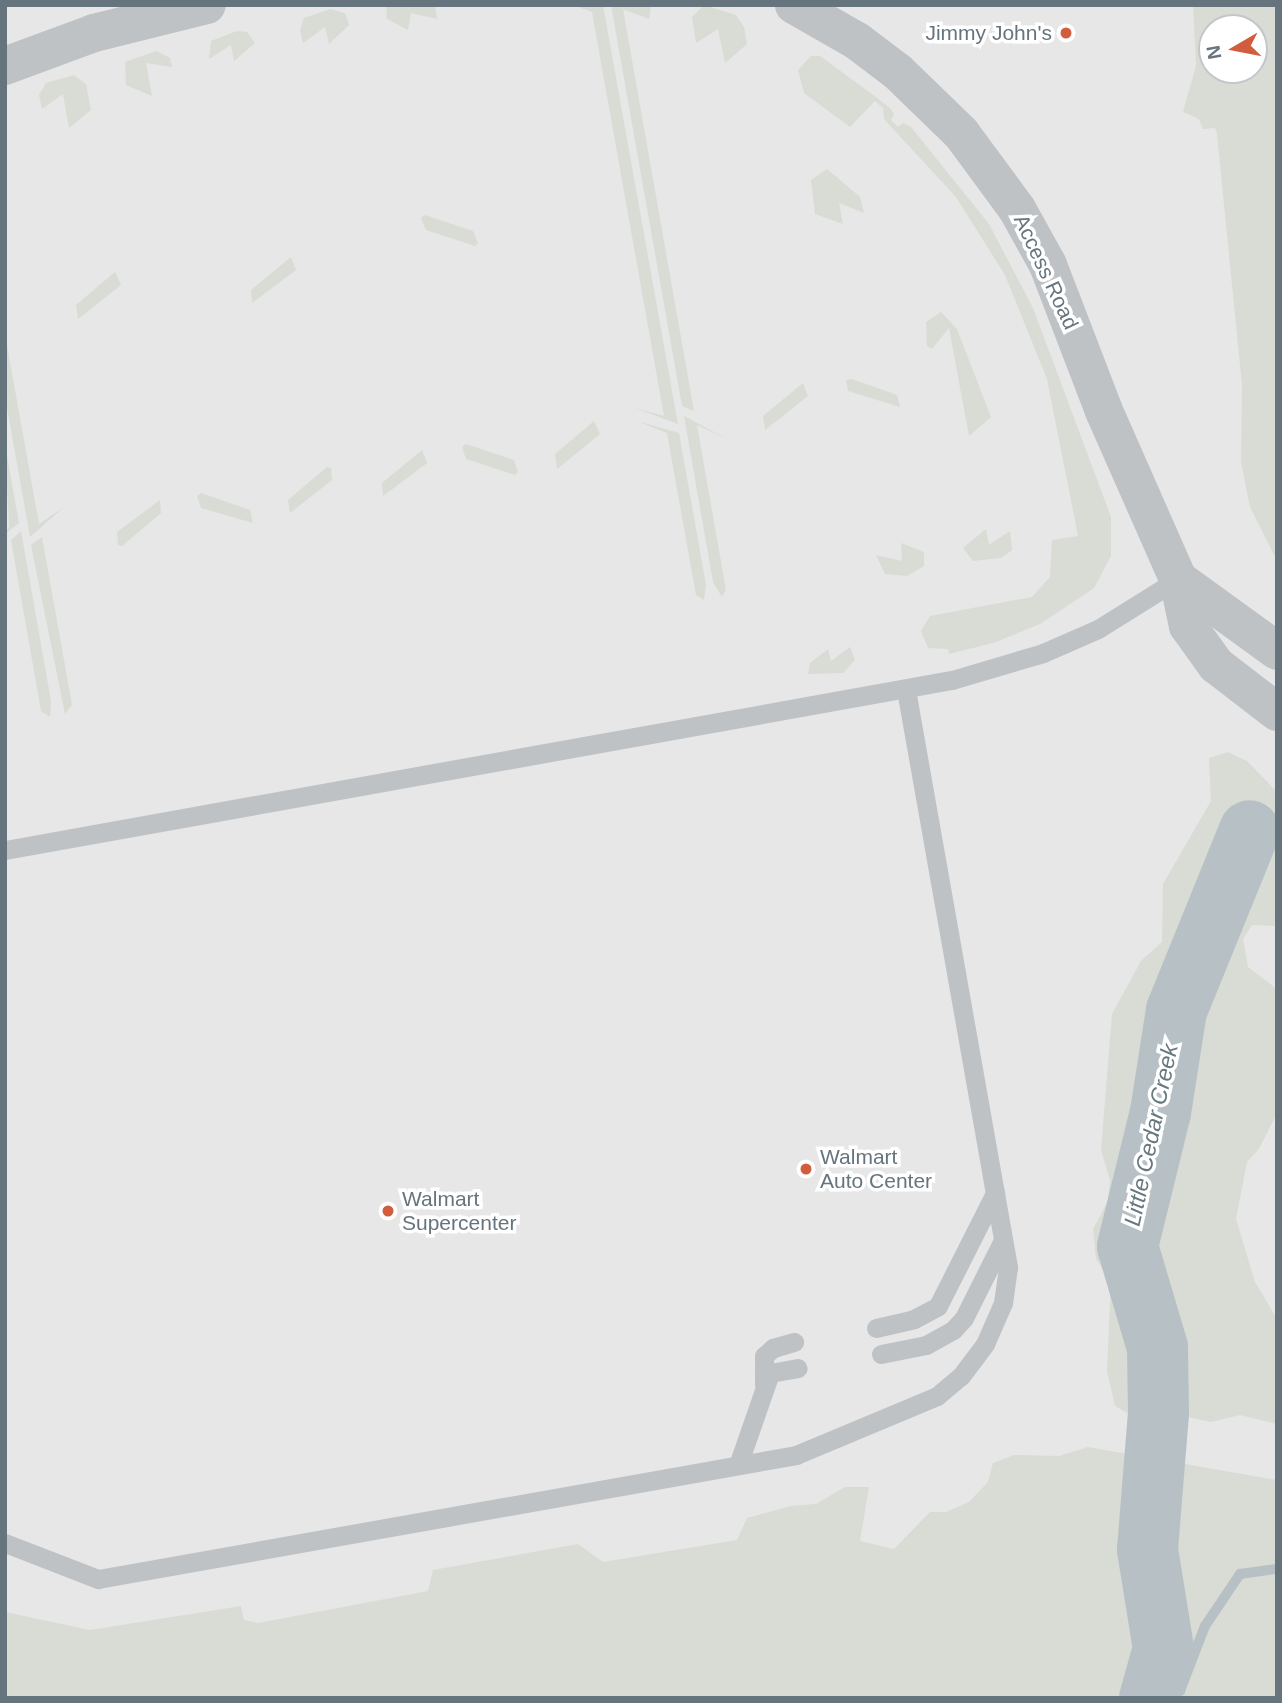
<!DOCTYPE html>
<style>
body{margin:0}
#map{position:relative;width:1282px;height:1703px;overflow:hidden;background:#f8f8f6;font-family:Arial,sans-serif}
div>[style]{position:absolute}
.built>*{inset:0;background:#e6e7e6}
.green>*{inset:0;background:#d8dcd5}
.stream>*{height:10px;margin:-5px;padding:0 5px;transform-origin:5px;border-radius:5px;background:#b7c1c5}
.river>*{height:61px;margin:-30.5px;padding:0 30.5px;transform-origin:30.5px;border-radius:30.5px;background:#b7c1c5}
.service>*{height:19px;margin:-9.5px;padding:0 9.5px;transform-origin:9.5px;border-radius:9.5px;background:#bec2c5}
.minor>*{height:38px;margin:-19px;padding:0 19px;transform-origin:19px;border-radius:19px;background:#bec2c5}
.dots>*{width:19px;height:19px;translate:-50% -50%;box-sizing:border-box;border:4px solid #fff;border-radius:50%}
span{translate:-50% -50%;white-space:nowrap;text-align:center;line-height:1.15;-webkit-text-stroke:7px #fff;paint-order:stroke}
.poi-label{font-size:21px;color:#66747d}
.right{translate:-100% -50%;text-align:right}
.left{translate:0 -50%;text-align:left}
.street-label{font-size:21px;color:#66747d}
.water-label{font-size:23px;color:#67787f;font-style:italic}
.frame{position:absolute;inset:0;border:7px solid #66747d;pointer-events:none}
.north{position:absolute;left:1198px;top:14px;width:70px;height:70px;box-sizing:border-box;background:#fff;border:2px solid #c2c7cb;border-radius:50%;rotate:260deg;font-size:19px;font-weight:700;line-height:28px;text-align:center;color:#66747d}
.north::after{content:'';display:block;margin:auto;width:24px;height:32px;background:#d05d3e;clip-path:polygon(50% 0,100% 100%,50% 72%,0 100%)}
</style>
<div id="map">
<div class="built">
<i style="clip-path:polygon(evenodd,5px 5px,1277px 5px,1277px 1510px,5px 1698px,5px 5px,1212px 28px,1254px 28px,1254px 70px,1212px 70px,1212px 28px)"></i>
</div>
<div class="green">
<i style="clip-path:polygon(386px 5px,435px 5px,437px 19px,411px 13px,408px 30px,387px 19px)"></i>
<i style="clip-path:polygon(573px 5px,603px 5px,678px 424px,635px 408px,664px 416px,592px 12px)"></i>
<i style="clip-path:polygon(611px 5px,651px 5px,649px 19px,623px 9px,694px 411px,727px 425px,682px 406px)"></i>
<i style="clip-path:polygon(704px 5px,736px 15px,744px 27px,747px 44px,725px 63px,718px 29px,696px 43px,692px 17px)"></i>
<i style="clip-path:polygon(evenodd,1193px 5px,1277px 5px,1277px 561px,1250px 507px,1241px 462px,1242px 385px,1217px 134px,1215px 128px,1203px 129px,1199px 119px,1183px 112px,1196px 66px,1193px 5px,1212px 28px,1254px 28px,1254px 70px,1212px 70px,1212px 28px)"></i>
<i style="clip-path:polygon(330px 9px,345px 13px,349px 25px,329px 44px,325px 27px,303px 43px,300px 30px,304px 18px)"></i>
<i style="clip-path:polygon(237px 31px,247px 32px,255px 43px,234px 61px,231px 45px,209px 59px,211px 41px)"></i>
<i style="clip-path:polygon(156px 51px,170px 58px,172px 67px,146px 63px,152px 96px,126px 85px,125px 62px)"></i>
<i style="clip-path:polygon(811px 56px,820px 56px,876px 97px,891px 109px,894px 115px,891px 120px,898px 127px,903px 123px,911px 127px,989px 224px,1033px 308px,1111px 517px,1111px 556px,1094px 588px,1040px 624px,993px 643px,949px 654px,948px 649px,928px 648px,921px 631px,930px 616px,1032px 597px,1050px 577px,1052px 540px,1078px 536px,1047px 379px,1005px 275px,956px 197px,884px 119px,883px 108px,875px 101px,850px 127px,804px 93px,798px 70px)"></i>
<i style="clip-path:polygon(74px 75px,86px 84px,91px 110px,69px 128px,63px 94px,42px 109px,39px 95px,46px 83px)"></i>
<i style="clip-path:polygon(827px 169px,860px 197px,864px 213px,839px 203px,843px 224px,815px 214px,811px 180px)"></i>
<i style="clip-path:polygon(425px 215px,473px 231px,478px 243px,475px 246px,426px 230px,421px 218px)"></i>
<i style="clip-path:polygon(291px 257px,296px 270px,252px 303px,251px 290px)"></i>
<i style="clip-path:polygon(115px 272px,121px 285px,78px 319px,76px 305px)"></i>
<i style="clip-path:polygon(941px 312px,957px 329px,991px 417px,969px 436px,949px 328px,932px 349px,927px 346px,926px 322px)"></i>
<i style="clip-path:polygon(5px 334px,39px 524px,64px 507px,30px 537px,5px 396px)"></i>
<i style="clip-path:polygon(852px 379px,897px 395px,900px 407px,848px 391px,846px 380px)"></i>
<i style="clip-path:polygon(803px 383px,808px 396px,765px 430px,763px 416px)"></i>
<i style="clip-path:polygon(684px 416px,727px 439px,697px 425px,726px 590px,722px 597px,713px 582px)"></i>
<i style="clip-path:polygon(594px 421px,600px 434px,557px 469px,555px 454px)"></i>
<i style="clip-path:polygon(637px 421px,679px 433px,706px 585px,704px 600px,696px 595px,667px 433px)"></i>
<i style="clip-path:polygon(5px 444px,19px 523px,5px 534px,9px 527px)"></i>
<i style="clip-path:polygon(466px 444px,514px 460px,518px 472px,515px 475px,466px 459px,462px 447px)"></i>
<i style="clip-path:polygon(422px 450px,427px 463px,383px 496px,382px 483px)"></i>
<i style="clip-path:polygon(327px 467px,331px 468px,332px 480px,290px 513px,288px 500px)"></i>
<i style="clip-path:polygon(201px 493px,250px 510px,253px 523px,201px 508px,197px 496px)"></i>
<i style="clip-path:polygon(160px 500px,161px 513px,122px 546px,118px 545px,117px 532px)"></i>
<i style="clip-path:polygon(986px 529px,989px 545px,1010px 531px,1012px 550px,1001px 558px,973px 561px,963px 548px)"></i>
<i style="clip-path:polygon(21px 531px,51px 701px,50px 717px,41px 711px,11px 540px)"></i>
<i style="clip-path:polygon(42px 537px,72px 705px,65px 714px,31px 545px)"></i>
<i style="clip-path:polygon(901px 543px,924px 552px,924px 566px,907px 576px,885px 574px,876px 555px,902px 561px)"></i>
<i style="clip-path:polygon(850px 647px,855px 660px,843px 673px,808px 674px,810px 663px,828px 649px,831px 661px)"></i>
<i style="clip-path:polygon(1228px 752px,1247px 761px,1277px 792px,1277px 926px,1252px 925px,1243px 939px,1248px 967px,1277px 989px,1277px 1113px,1259px 1149px,1247px 1162px,1236px 1219px,1255px 1282px,1277px 1319px,1277px 1424px,1240px 1415px,1211px 1422px,1169px 1413px,1129px 1414px,1115px 1406px,1107px 1371px,1111px 1281px,1096px 1259px,1093px 1229px,1108px 1201px,1110px 1180px,1101px 1150px,1112px 1014px,1141px 961px,1162px 942px,1163px 884px,1211px 801px,1209px 758px)"></i>
<i style="clip-path:polygon(1088px 1447px,1277px 1480px,1277px 1698px,5px 1698px,5px 1612px,90px 1630px,241px 1606px,244px 1620px,258px 1623px,428px 1591px,433px 1570px,578px 1544px,603px 1562px,737px 1540px,747px 1518px,791px 1506px,816px 1504px,845px 1487px,869px 1487px,860px 1541px,894px 1549px,930px 1512px,946px 1512px,969px 1502px,988px 1482px,993px 1463px,1014px 1455px,1059px 1456px)"></i>
</div>
<div class="stream">
<i style="left:1167px;top:1698px;width:15px;rotate:-28deg"></i>
<i style="left:1180px;top:1691px;width:70px;rotate:-69deg"></i>
<i style="left:1205px;top:1626px;width:63px;rotate:-56.1deg"></i>
<i style="left:1240px;top:1574px;width:37px;rotate:-8deg"></i>
</div>
<div class="river">
<i style="left:1149px;top:1698px;width:52px;rotate:-74.4deg"></i>
<i style="left:1163px;top:1648px;width:100px;rotate:-99.2deg"></i>
<i style="left:1147px;top:1549px;width:136px;rotate:-85.4deg"></i>
<i style="left:1158px;top:1413px;width:66px;rotate:-90.9deg"></i>
<i style="left:1157px;top:1347px;width:105px;rotate:-106.5deg"></i>
<i style="left:1127px;top:1246px;width:138px;rotate:-76.2deg"></i>
<i style="left:1160px;top:1112px;width:103px;rotate:-81.1deg"></i>
<i style="left:1176px;top:1010px;width:194px;rotate:-67.9deg"></i>
</div>
<div class="service">
<i style="left:5px;top:850px;width:962px;rotate:-10.18deg"></i>
<i style="left:952px;top:680px;width:95px;rotate:-16.5deg"></i>
<i style="left:1043px;top:653px;width:60px;rotate:-23.6deg"></i>
<i style="left:1098px;top:629px;width:94px;rotate:-32deg"></i>
<i style="left:876px;top:1328px;width:39px;rotate:-13deg"></i>
<i style="left:914px;top:1319px;width:27px;rotate:-28deg"></i>
<i style="left:938px;top:1306px;width:127px;rotate:-63.2deg"></i>
<i style="left:881px;top:1354px;width:46px;rotate:-11.3deg"></i>
<i style="left:926px;top:1345px;width:31px;rotate:-29deg"></i>
<i style="left:953px;top:1330px;width:16px;rotate:-47deg"></i>
<i style="left:964px;top:1318px;width:87px;rotate:-63.4deg"></i>
<i style="left:764px;top:1384px;width:28px;rotate:-90deg"></i>
<i style="left:764px;top:1356px;width:12px;rotate:-42deg"></i>
<i style="left:773px;top:1348px;width:22px;rotate:-16deg"></i>
<i style="left:738px;top:1465px;width:97px;rotate:-70.8deg"></i>
<i style="left:770px;top:1373px;width:28px;rotate:-10deg"></i>
<i style="left:5px;top:1543px;width:100px;rotate:21.2deg"></i>
<i style="left:98px;top:1579px;width:709px;rotate:-10.07deg"></i>
<i style="left:796px;top:1455px;width:153px;rotate:-22.7deg"></i>
<i style="left:937px;top:1396px;width:31px;rotate:-40deg"></i>
<i style="left:961px;top:1376px;width:40px;rotate:-53deg"></i>
<i style="left:985px;top:1344px;width:45px;rotate:-66.3deg"></i>
<i style="left:1003px;top:1303px;width:36px;rotate:-82deg"></i>
<i style="left:1008px;top:1267px;width:586px;rotate:-100.02deg"></i>
</div>
<div class="minor">
<i style="left:794px;top:5px;width:73px;rotate:29.7deg"></i>
<i style="left:857px;top:41px;width:51px;rotate:37.1deg"></i>
<i style="left:898px;top:72px;width:88px;rotate:44.1deg"></i>
<i style="left:961px;top:133px;width:94px;rotate:53.6deg"></i>
<i style="left:1017px;top:209px;width:64px;rotate:61deg"></i>
<i style="left:1048px;top:265px;width:156px;rotate:69deg"></i>
<i style="left:1104px;top:411px;width:184px;rotate:66.2deg"></i>
<i style="left:1178px;top:579px;width:48px;rotate:78deg"></i>
<i style="left:1188px;top:626px;width:48px;rotate:54.3deg"></i>
<i style="left:1216px;top:665px;width:77px;rotate:37.6deg"></i>
<i style="left:5px;top:66px;width:95px;rotate:-20.3deg"></i>
<i style="left:94px;top:33px;width:116px;rotate:-13.9deg"></i>
<i style="left:1178px;top:579px;width:122px;rotate:36deg"></i>
</div>
<div class="dots">
<i style="left:1066px;top:33px;background:#d05d3e"></i>
<i style="left:806px;top:1169px;background:#d05d3e"></i>
<i style="left:388px;top:1211px;background:#d05d3e"></i>
</div>
<div class="poi-label">
<span class="right" style="left:1052px;top:33px">Jimmy John's</span>
<span class="left" style="left:820px;top:1169px">Walmart<br>Auto Center</span>
<span class="left" style="left:402px;top:1211px">Walmart<br>Supercenter</span>
</div>
<div class="street-label">
<span style="left:1046px;top:272px;rotate:65deg">Access Road</span>
</div>
<div class="water-label">
<span style="left:1151px;top:1135px;rotate:-78deg">Little Cedar Creek</span>
</div>
<div class="frame"></div>
<div class="north">N</div>
</div>
